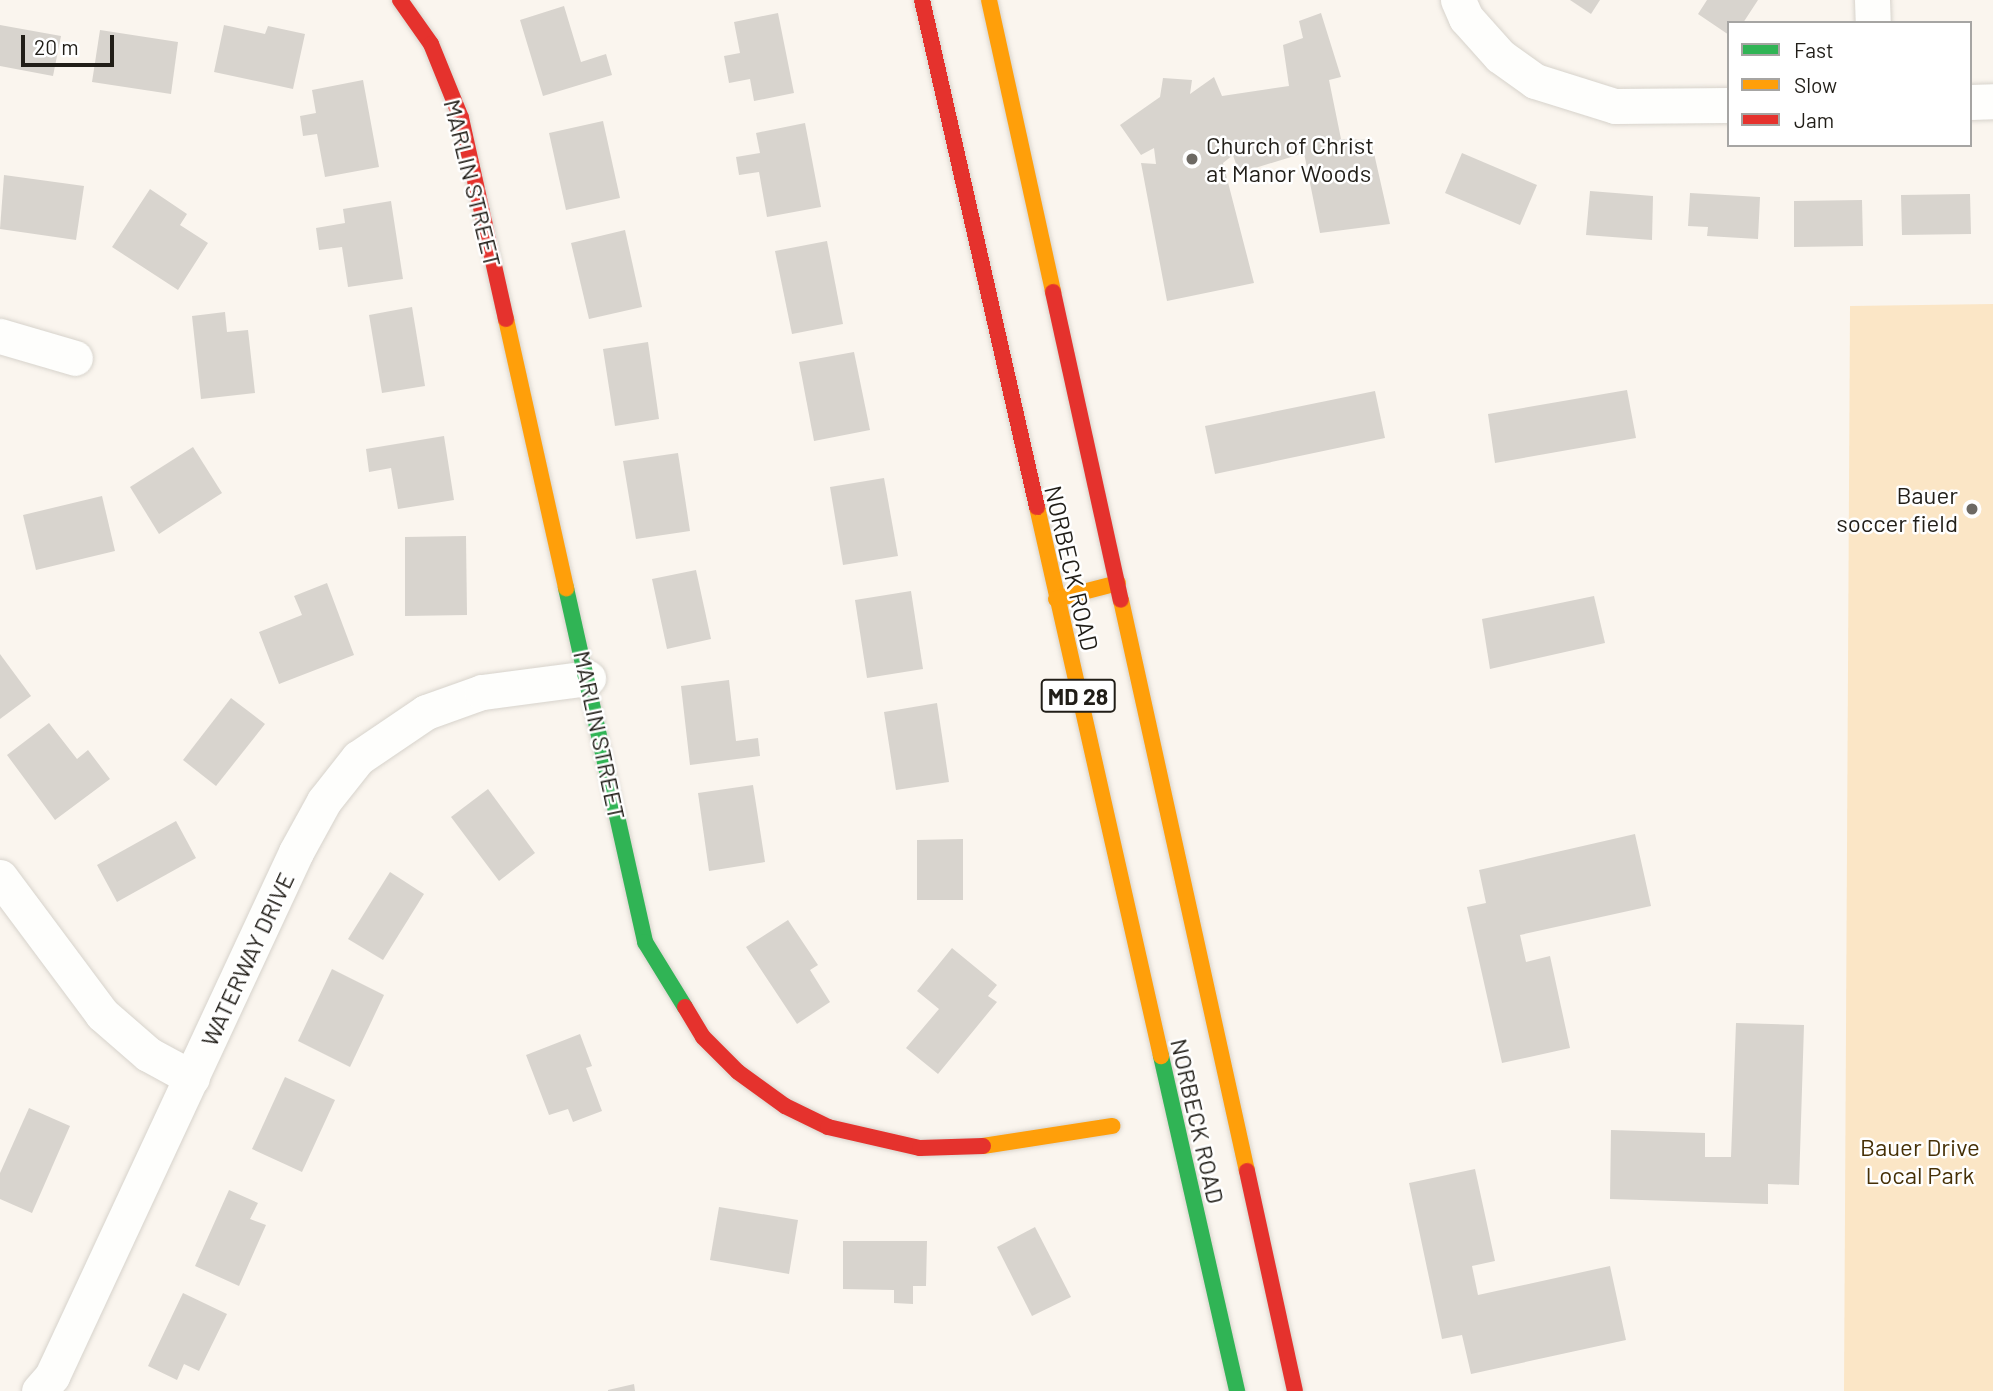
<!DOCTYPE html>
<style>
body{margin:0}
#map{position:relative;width:1993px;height:1391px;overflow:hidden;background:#faf5ee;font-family:Barlow,sans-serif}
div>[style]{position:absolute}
.green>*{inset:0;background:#fbe6c6}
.building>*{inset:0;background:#d8d4ce}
.roads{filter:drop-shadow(0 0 2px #d7d3cc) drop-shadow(0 0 2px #d7d3cc)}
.street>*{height:35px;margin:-17.5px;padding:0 17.5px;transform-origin:17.5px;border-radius:17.5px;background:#fefefc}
.fast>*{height:16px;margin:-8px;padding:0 8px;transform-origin:8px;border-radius:8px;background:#30b455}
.slow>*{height:16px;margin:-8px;padding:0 8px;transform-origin:8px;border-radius:8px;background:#ff9f0a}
.jam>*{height:16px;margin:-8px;padding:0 8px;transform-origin:8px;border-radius:8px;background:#e5322d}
.dots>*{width:19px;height:19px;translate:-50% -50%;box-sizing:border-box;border:4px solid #fff;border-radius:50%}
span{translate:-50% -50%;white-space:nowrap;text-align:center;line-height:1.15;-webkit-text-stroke:5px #fff;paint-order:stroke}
.shield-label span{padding:2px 5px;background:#fff;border:2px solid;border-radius:5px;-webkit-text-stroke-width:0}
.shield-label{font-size:23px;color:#211e18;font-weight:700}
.poi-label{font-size:24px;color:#211e18}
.left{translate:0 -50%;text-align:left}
.right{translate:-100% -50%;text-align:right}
.street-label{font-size:24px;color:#211e18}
.park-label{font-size:24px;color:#463006}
.legend{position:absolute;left:1727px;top:21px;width:245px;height:126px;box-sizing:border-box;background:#fff;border:2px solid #a6a5a3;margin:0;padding:9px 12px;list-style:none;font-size:21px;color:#211e18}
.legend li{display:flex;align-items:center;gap:14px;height:35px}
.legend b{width:35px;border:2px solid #a6a5a3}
.scale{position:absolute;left:21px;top:35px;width:93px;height:32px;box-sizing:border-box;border:4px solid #211e18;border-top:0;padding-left:9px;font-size:21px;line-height:24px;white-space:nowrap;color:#211e18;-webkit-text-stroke:5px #fff;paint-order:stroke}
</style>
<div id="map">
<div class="green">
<i style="clip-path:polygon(1993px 304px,1993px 1391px,1844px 1391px,1850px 306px)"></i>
</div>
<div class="building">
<i style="clip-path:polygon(1570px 0,1600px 0,1591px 14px)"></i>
<i style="clip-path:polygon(1707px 0,1758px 0,1743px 23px,1729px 23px,1729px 35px,1698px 14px)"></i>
<i style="clip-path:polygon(564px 6px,581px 62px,606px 54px,612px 75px,543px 96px,520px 20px)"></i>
<i style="clip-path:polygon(778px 13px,794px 93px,754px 101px,750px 79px,729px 83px,724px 56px,740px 53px,734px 22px)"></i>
<i style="clip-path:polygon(1321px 13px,1341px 77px,1329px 80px,1341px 139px,1371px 140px,1390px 224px,1320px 233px,1304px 153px,1239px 173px,1233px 155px,1223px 163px,1254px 283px,1167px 301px,1141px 163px,1156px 164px,1154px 148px,1141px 155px,1120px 125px,1160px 97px,1163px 78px,1192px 80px,1190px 94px,1214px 77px,1222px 96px,1289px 86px,1283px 45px,1303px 38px,1299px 21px)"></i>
<i style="clip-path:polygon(0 25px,61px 36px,53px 76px,0 66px)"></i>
<i style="clip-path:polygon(224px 25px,265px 34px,268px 26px,305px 34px,293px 89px,214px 72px)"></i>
<i style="clip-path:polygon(100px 30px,178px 42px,171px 94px,92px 82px)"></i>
<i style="clip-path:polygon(363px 80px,379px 167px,325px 177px,317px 134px,303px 136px,300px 116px,316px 113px,312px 90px)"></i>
<i style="clip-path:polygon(603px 121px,620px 198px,566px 210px,549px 133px)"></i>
<i style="clip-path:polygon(805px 123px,821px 207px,767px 217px,759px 172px,739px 175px,736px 157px,760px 153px,756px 133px)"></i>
<i style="clip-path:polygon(1462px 153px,1537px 185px,1520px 225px,1445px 193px)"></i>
<i style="clip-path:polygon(4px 175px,84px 186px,76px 240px,0 229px)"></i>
<i style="clip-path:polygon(150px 189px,187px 214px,180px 225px,208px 243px,178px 290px,112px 247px)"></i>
<i style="clip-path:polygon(1590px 191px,1653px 196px,1652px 240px,1586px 235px)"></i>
<i style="clip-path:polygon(1690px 193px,1760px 197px,1758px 239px,1707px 236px,1708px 227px,1688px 226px)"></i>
<i style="clip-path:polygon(1970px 194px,1971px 234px,1902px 235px,1901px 195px)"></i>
<i style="clip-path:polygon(1862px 200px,1863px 246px,1794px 247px,1794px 201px)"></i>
<i style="clip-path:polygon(391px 201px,403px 279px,348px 287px,342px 247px,319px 250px,316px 228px,345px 223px,343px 209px)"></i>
<i style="clip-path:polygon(625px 230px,642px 307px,589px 319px,571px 243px)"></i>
<i style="clip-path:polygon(827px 241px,843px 324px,792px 334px,775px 251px)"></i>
<i style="clip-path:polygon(412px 307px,425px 386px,382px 393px,369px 315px)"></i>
<i style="clip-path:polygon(225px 312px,227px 332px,248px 330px,255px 393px,201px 399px,192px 316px)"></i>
<i style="clip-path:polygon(648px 342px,659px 419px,615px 426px,603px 349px)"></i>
<i style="clip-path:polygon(854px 352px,870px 430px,814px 441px,799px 362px)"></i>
<i style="clip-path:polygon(1627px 390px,1636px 438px,1495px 463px,1488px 414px)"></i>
<i style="clip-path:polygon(1375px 391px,1385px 438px,1215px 474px,1205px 426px)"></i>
<i style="clip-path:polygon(444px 436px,454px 500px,398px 509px,391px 468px,369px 472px,366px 449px)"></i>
<i style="clip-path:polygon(193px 447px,222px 493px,159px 534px,130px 487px)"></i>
<i style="clip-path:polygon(678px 453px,690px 531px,636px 539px,623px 461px)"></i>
<i style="clip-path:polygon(884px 478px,898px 556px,843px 565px,830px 487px)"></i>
<i style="clip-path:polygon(102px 496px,115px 551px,36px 570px,23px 515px)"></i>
<i style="clip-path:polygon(466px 536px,467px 615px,405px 616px,405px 537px)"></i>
<i style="clip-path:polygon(696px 570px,711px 639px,667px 649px,652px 579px)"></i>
<i style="clip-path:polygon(327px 583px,354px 655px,279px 684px,259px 632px,302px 615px,294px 596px)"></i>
<i style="clip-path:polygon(911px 591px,923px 669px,867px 678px,855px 600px)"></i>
<i style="clip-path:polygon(1594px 596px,1605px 643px,1490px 669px,1482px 619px)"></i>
<i style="clip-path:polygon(0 654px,31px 696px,0 719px)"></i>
<i style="clip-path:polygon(729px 680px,736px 741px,758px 738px,760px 756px,690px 765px,681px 686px)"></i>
<i style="clip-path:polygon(231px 698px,265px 724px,216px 786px,183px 760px)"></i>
<i style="clip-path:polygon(937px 703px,949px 782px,896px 790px,884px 712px)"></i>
<i style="clip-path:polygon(49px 723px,77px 759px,88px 750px,110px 779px,55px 820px,7px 755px)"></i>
<i style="clip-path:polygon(753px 785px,765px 862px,709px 871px,698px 793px)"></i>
<i style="clip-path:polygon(488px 789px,535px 853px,499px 881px,451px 817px)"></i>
<i style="clip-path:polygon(176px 821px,196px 858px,117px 902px,97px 865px)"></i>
<i style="clip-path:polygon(1635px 834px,1651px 906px,1520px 935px,1526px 962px,1550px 956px,1570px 1048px,1502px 1063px,1467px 907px,1486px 903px,1479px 870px)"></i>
<i style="clip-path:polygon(963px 839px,963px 900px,917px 900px,917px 840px)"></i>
<i style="clip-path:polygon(390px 872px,424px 894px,383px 960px,348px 939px)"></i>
<i style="clip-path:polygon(788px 920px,818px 965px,810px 970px,830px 1002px,797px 1024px,746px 947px)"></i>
<i style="clip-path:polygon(952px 948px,997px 985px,988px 996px,997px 1002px,938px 1074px,906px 1048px,939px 1009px,917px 991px)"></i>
<i style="clip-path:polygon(332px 969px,384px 995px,350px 1067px,298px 1041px)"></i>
<i style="clip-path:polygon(1736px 1023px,1804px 1025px,1799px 1185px,1768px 1184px,1768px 1204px,1610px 1199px,1611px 1130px,1705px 1133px,1705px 1157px,1731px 1157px)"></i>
<i style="clip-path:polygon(580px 1034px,592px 1066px,586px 1068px,602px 1111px,573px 1122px,568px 1109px,549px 1115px,526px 1055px)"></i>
<i style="clip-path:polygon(285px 1077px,335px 1100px,302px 1172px,252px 1149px)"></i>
<i style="clip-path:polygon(29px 1108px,70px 1126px,32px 1213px,0 1199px,0 1173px)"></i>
<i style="clip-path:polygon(1475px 1169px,1495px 1261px,1472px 1266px,1478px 1295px,1610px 1266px,1626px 1340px,1471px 1374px,1462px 1335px,1442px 1339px,1409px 1183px)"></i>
<i style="clip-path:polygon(229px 1190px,258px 1203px,250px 1219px,266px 1225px,239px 1286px,195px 1266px)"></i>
<i style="clip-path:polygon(719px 1207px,798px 1220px,789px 1274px,710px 1260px)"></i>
<i style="clip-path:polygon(1035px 1227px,1071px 1297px,1032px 1316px,997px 1247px)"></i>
<i style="clip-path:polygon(843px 1241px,927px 1241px,926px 1286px,913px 1286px,913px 1304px,894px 1303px,894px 1290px,843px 1289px)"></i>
<i style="clip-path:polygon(183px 1293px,227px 1314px,199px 1371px,184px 1364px,177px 1380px,148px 1366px)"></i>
<i style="clip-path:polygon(634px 1384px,635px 1391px,608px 1391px,608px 1390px)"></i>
</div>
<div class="roads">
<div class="street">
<i style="left:1458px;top:0;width:20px;rotate:66deg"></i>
<i style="left:1466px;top:18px;width:51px;rotate:48.2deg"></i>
<i style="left:1500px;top:56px;width:43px;rotate:35.5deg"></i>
<i style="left:1535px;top:81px;width:84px;rotate:17.4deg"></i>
<i style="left:1615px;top:106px;width:114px;rotate:-0.5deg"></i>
<i style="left:1872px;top:0;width:23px;rotate:88deg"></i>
<i style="left:1970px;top:102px;width:23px;rotate:-2deg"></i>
<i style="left:0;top:336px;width:78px;rotate:16.3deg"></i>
<i style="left:0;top:877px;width:171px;rotate:53.3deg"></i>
<i style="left:102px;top:1014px;width:61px;rotate:41deg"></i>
<i style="left:148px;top:1054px;width:50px;rotate:28.6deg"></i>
<i style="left:39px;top:1391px;width:20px;rotate:-49deg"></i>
<i style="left:52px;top:1376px;width:578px;rotate:-65.03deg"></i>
<i style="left:296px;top:852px;width:58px;rotate:-61.2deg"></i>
<i style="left:324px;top:801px;width:55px;rotate:-51.7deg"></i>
<i style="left:358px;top:758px;width:82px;rotate:-34.1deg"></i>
<i style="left:426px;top:712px;width:59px;rotate:-19.7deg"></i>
<i style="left:482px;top:692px;width:107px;rotate:-7.5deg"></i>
</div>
<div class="fast">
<i style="left:566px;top:588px;width:363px;rotate:77.4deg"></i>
<i style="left:645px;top:942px;width:76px;rotate:58.4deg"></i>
<i style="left:1161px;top:1056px;width:344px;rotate:77.2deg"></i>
</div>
<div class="slow">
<i style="left:989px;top:0;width:299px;rotate:77.6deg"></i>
<i style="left:506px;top:319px;width:276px;rotate:77.4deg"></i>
<i style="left:1037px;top:507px;width:563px;rotate:77.27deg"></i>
<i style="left:1056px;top:599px;width:64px;rotate:-14.5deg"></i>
<i style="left:1121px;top:600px;width:585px;rotate:77.56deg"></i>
<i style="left:983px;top:1146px;width:131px;rotate:-8.8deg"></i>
</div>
<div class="jam">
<i style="left:400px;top:0;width:54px;rotate:54.8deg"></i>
<i style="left:431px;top:44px;width:80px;rotate:67.9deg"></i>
<i style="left:461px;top:118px;width:206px;rotate:77.4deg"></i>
<i style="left:922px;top:0;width:520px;rotate:77.22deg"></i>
<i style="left:1053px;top:292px;width:315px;rotate:77.6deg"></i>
<i style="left:685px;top:1007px;width:35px;rotate:59deg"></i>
<i style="left:703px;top:1037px;width:49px;rotate:45deg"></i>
<i style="left:738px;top:1072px;width:58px;rotate:35.9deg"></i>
<i style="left:785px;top:1106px;width:48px;rotate:26deg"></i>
<i style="left:828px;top:1127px;width:94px;rotate:12.9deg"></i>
<i style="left:920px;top:1148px;width:63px;rotate:-1.8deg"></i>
<i style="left:1247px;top:1171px;width:225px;rotate:77.7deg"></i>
</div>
</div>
<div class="dots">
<i style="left:1192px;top:159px;background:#6d6963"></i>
<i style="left:1972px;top:509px;background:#6d6963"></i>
</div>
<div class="shield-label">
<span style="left:1078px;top:696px">MD 28</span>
</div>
<div class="poi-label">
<span class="left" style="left:1206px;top:159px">Church of Christ<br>at Manor Woods</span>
<span class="right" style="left:1958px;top:509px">Bauer<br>soccer field</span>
</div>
<div class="street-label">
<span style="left:473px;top:183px;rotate:76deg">MARLIN STREET</span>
<span style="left:1072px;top:568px;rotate:77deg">NORBECK ROAD</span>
<span style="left:600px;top:735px;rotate:78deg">MARLIN STREET</span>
<span style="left:247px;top:959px;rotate:-65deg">WATERWAY DRIVE</span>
<span style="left:1198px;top:1121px;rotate:77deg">NORBECK ROAD</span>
</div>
<div class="park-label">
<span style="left:1920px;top:1161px">Bauer Drive<br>Local Park</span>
</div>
<ul class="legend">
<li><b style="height:9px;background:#30b455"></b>Fast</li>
<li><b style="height:9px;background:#ff9f0a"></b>Slow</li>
<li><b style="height:9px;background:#e5322d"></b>Jam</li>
</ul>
<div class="scale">20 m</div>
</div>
